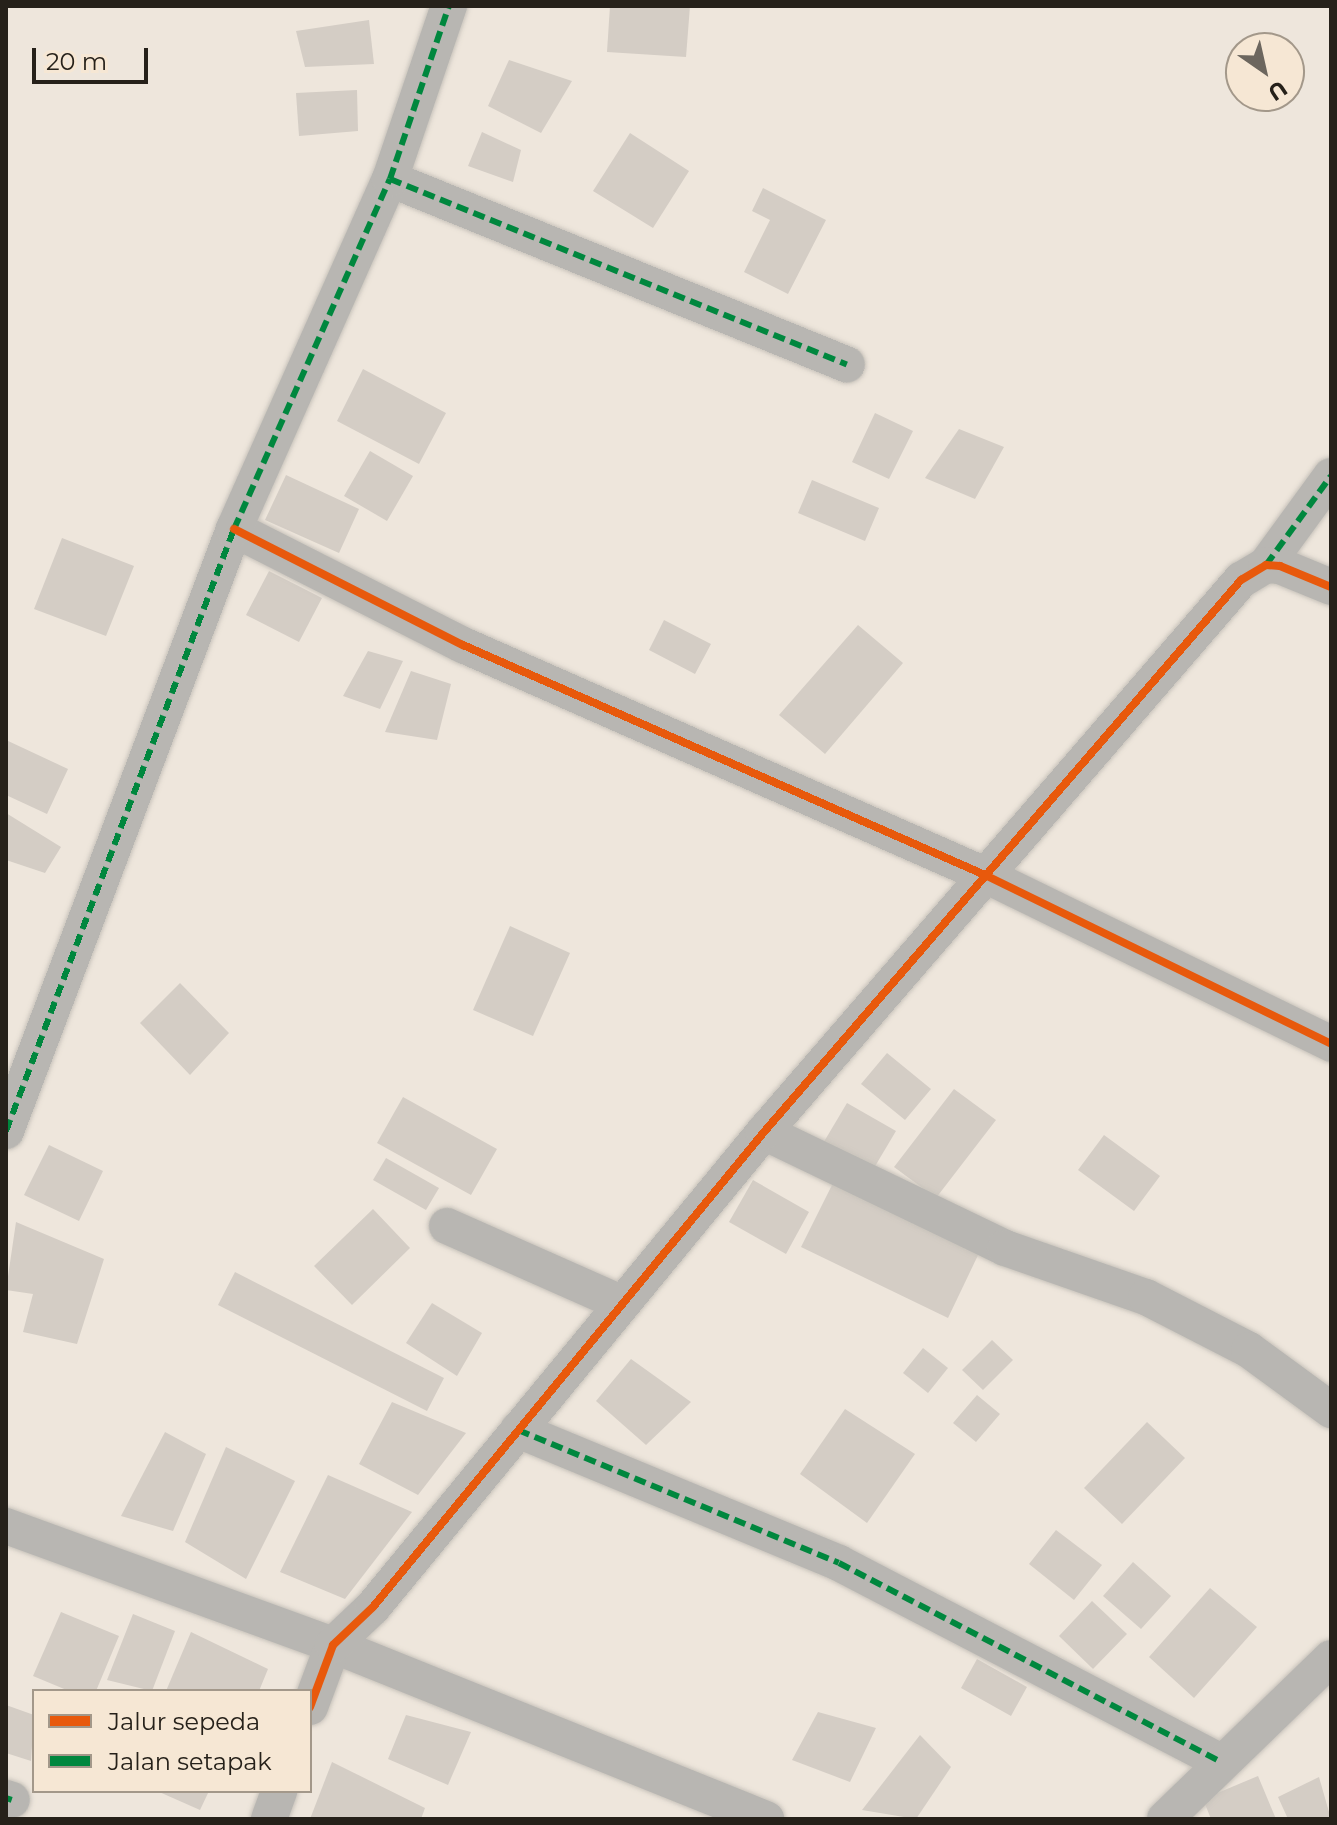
<!DOCTYPE html>
<style>
body{margin:0}
#map{position:relative;width:1337px;height:1825px;overflow:hidden;background:#eee6dc;font-family:Montserrat,sans-serif}
div>[style]{position:absolute}
.building>*{inset:0;background:#d4cdc5}
.roads{filter:drop-shadow(0 0 2px #c8c3bb) drop-shadow(0 0 2px #c8c3bb)}
.street>*{height:36px;margin:-18px;padding:0 18px;transform-origin:18px;border-radius:18px;background:#b8b6b2}
.quiet>*{height:6px;margin-top:-3px;transform-origin:0;background:repeating-linear-gradient(90deg,#00873e 0 12px,transparent 0 18px)}
.cycleway>*{height:8px;margin:-4px;padding:0 4px;transform-origin:4px;border-radius:4px;background:#e8590c}
span{translate:-50% -50%;white-space:nowrap;text-align:center;line-height:1.15;-webkit-text-stroke:6px #f6e7d4;paint-order:stroke}
.frame{position:absolute;inset:0;border:8px solid #26211a;pointer-events:none}
.legend{position:absolute;left:32px;top:1689px;width:280px;height:104px;box-sizing:border-box;background:#f6e7d4;border:2px solid #a3988a;margin:0;padding:10px 14px;list-style:none;font-size:24px;color:#26211a}
.legend li{display:flex;align-items:center;gap:16px;height:40px}
.legend b{width:40px;border:2px solid #a3988a}
.north{position:absolute;left:1225px;top:32px;width:80px;height:80px;box-sizing:border-box;background:#f6e7d4;border:2px solid #a3988a;border-radius:50%;rotate:146deg;font-size:22px;font-weight:700;line-height:32px;text-align:center;color:#26211a}
.north::after{content:'';display:block;margin:auto;width:28px;height:36px;background:#6c665e;clip-path:polygon(50% 0,100% 100%,50% 72%,0 100%)}
.scale{position:absolute;left:32px;top:48px;width:116px;height:36px;box-sizing:border-box;border:4px solid #26211a;border-top:0;padding-left:10px;font-size:24px;line-height:28px;white-space:nowrap;color:#26211a;-webkit-text-stroke:6px #f6e7d4;paint-order:stroke}
</style>
<div id="map">
<div class="building">
<i style="clip-path:polygon(610px 6px,690px 6px,686px 57px,607px 52px)"></i>
<i style="clip-path:polygon(369px 20px,374px 64px,305px 67px,296px 31px)"></i>
<i style="clip-path:polygon(509px 60px,572px 81px,541px 133px,488px 106px)"></i>
<i style="clip-path:polygon(357px 90px,358px 131px,299px 136px,296px 93px)"></i>
<i style="clip-path:polygon(482px 132px,521px 150px,513px 182px,468px 166px)"></i>
<i style="clip-path:polygon(630px 133px,689px 171px,653px 228px,593px 191px)"></i>
<i style="clip-path:polygon(763px 188px,826px 220px,788px 294px,744px 272px,770px 220px,752px 211px)"></i>
<i style="clip-path:polygon(363px 369px,446px 413px,419px 464px,337px 421px)"></i>
<i style="clip-path:polygon(875px 413px,913px 431px,889px 479px,852px 462px)"></i>
<i style="clip-path:polygon(959px 429px,1004px 447px,975px 499px,925px 478px)"></i>
<i style="clip-path:polygon(370px 451px,413px 476px,387px 521px,344px 496px)"></i>
<i style="clip-path:polygon(286px 475px,359px 509px,339px 553px,265px 520px)"></i>
<i style="clip-path:polygon(812px 480px,879px 508px,865px 541px,798px 513px)"></i>
<i style="clip-path:polygon(62px 538px,134px 566px,106px 636px,34px 609px)"></i>
<i style="clip-path:polygon(269px 571px,322px 598px,299px 642px,246px 615px)"></i>
<i style="clip-path:polygon(664px 620px,711px 644px,695px 674px,649px 650px)"></i>
<i style="clip-path:polygon(858px 625px,903px 663px,825px 754px,779px 715px)"></i>
<i style="clip-path:polygon(368px 651px,403px 661px,380px 709px,343px 696px)"></i>
<i style="clip-path:polygon(411px 671px,451px 684px,437px 740px,385px 732px)"></i>
<i style="clip-path:polygon(6px 740px,68px 769px,47px 814px,6px 795px)"></i>
<i style="clip-path:polygon(6px 813px,61px 847px,45px 873px,6px 860px)"></i>
<i style="clip-path:polygon(510px 926px,570px 953px,533px 1036px,473px 1010px)"></i>
<i style="clip-path:polygon(180px 983px,229px 1033px,190px 1075px,140px 1023px)"></i>
<i style="clip-path:polygon(887px 1053px,931px 1089px,905px 1120px,861px 1084px)"></i>
<i style="clip-path:polygon(954px 1089px,996px 1120px,936px 1198px,894px 1167px)"></i>
<i style="clip-path:polygon(403px 1097px,497px 1149px,471px 1195px,377px 1143px)"></i>
<i style="clip-path:polygon(847px 1103px,896px 1131px,871px 1173px,822px 1145px)"></i>
<i style="clip-path:polygon(1104px 1135px,1160px 1176px,1134px 1211px,1078px 1170px)"></i>
<i style="clip-path:polygon(49px 1145px,103px 1171px,79px 1221px,24px 1195px)"></i>
<i style="clip-path:polygon(386px 1158px,439px 1188px,426px 1210px,373px 1180px)"></i>
<i style="clip-path:polygon(753px 1180px,809px 1212px,786px 1254px,729px 1222px)"></i>
<i style="clip-path:polygon(834px 1181px,980px 1251px,948px 1318px,801px 1247px)"></i>
<i style="clip-path:polygon(373px 1209px,410px 1248px,352px 1305px,314px 1266px)"></i>
<i style="clip-path:polygon(16px 1222px,104px 1259px,77px 1344px,23px 1332px,33px 1294px,6px 1290px)"></i>
<i style="clip-path:polygon(235px 1272px,444px 1378px,427px 1411px,218px 1305px)"></i>
<i style="clip-path:polygon(432px 1303px,482px 1333px,457px 1376px,406px 1343px)"></i>
<i style="clip-path:polygon(992px 1340px,1013px 1360px,983px 1390px,962px 1370px)"></i>
<i style="clip-path:polygon(923px 1348px,948px 1368px,928px 1393px,903px 1373px)"></i>
<i style="clip-path:polygon(631px 1359px,691px 1402px,646px 1445px,596px 1401px)"></i>
<i style="clip-path:polygon(977px 1395px,1000px 1414px,976px 1442px,953px 1423px)"></i>
<i style="clip-path:polygon(392px 1402px,466px 1433px,418px 1495px,359px 1464px)"></i>
<i style="clip-path:polygon(845px 1409px,915px 1454px,867px 1523px,800px 1474px)"></i>
<i style="clip-path:polygon(1147px 1422px,1185px 1458px,1122px 1524px,1084px 1488px)"></i>
<i style="clip-path:polygon(165px 1432px,206px 1454px,173px 1531px,121px 1516px)"></i>
<i style="clip-path:polygon(226px 1447px,295px 1481px,246px 1579px,185px 1542px)"></i>
<i style="clip-path:polygon(328px 1475px,412px 1512px,345px 1599px,280px 1572px)"></i>
<i style="clip-path:polygon(1056px 1530px,1102px 1565px,1074px 1600px,1029px 1564px)"></i>
<i style="clip-path:polygon(1133px 1562px,1171px 1596px,1141px 1629px,1103px 1596px)"></i>
<i style="clip-path:polygon(1210px 1588px,1257px 1627px,1194px 1698px,1149px 1657px)"></i>
<i style="clip-path:polygon(1092px 1601px,1127px 1634px,1093px 1669px,1059px 1636px)"></i>
<i style="clip-path:polygon(61px 1612px,119px 1636px,96px 1691px,69px 1691px,33px 1676px)"></i>
<i style="clip-path:polygon(133px 1614px,175px 1631px,152px 1691px,107px 1680px)"></i>
<i style="clip-path:polygon(191px 1632px,268px 1669px,259px 1691px,166px 1691px)"></i>
<i style="clip-path:polygon(977px 1659px,1027px 1687px,1011px 1716px,961px 1688px)"></i>
<i style="clip-path:polygon(6px 1705px,34px 1715px,31px 1761px,6px 1753px)"></i>
<i style="clip-path:polygon(818px 1712px,876px 1728px,850px 1782px,792px 1760px)"></i>
<i style="clip-path:polygon(406px 1715px,471px 1732px,448px 1785px,388px 1759px)"></i>
<i style="clip-path:polygon(920px 1735px,951px 1767px,916px 1819px,862px 1810px)"></i>
<i style="clip-path:polygon(332px 1762px,425px 1808px,421px 1819px,310px 1819px)"></i>
<i style="clip-path:polygon(1258px 1776px,1276px 1819px,1211px 1819px,1203px 1799px)"></i>
<i style="clip-path:polygon(1319px 1777px,1331px 1819px,1288px 1819px,1278px 1797px)"></i>
<i style="clip-path:polygon(157px 1791px,209px 1791px,200px 1810px)"></i>
</div>
<div class="roads">
<div class="street">
<i style="left:390px;top:179px;width:493px;rotate:22.1deg"></i>
<i style="left:234px;top:529px;width:257px;rotate:26.9deg"></i>
<i style="left:463px;top:645px;width:570px;rotate:23.78deg"></i>
<i style="left:985px;top:875px;width:385px;rotate:26deg"></i>
<i style="left:1266px;top:565px;width:110px;rotate:-53.9deg"></i>
<i style="left:6px;top:1131px;width:644px;rotate:-69.26deg"></i>
<i style="left:234px;top:529px;width:383px;rotate:-66deg"></i>
<i style="left:390px;top:179px;width:183px;rotate:-71.2deg"></i>
<i style="left:764px;top:1132px;width:267px;rotate:25.7deg"></i>
<i style="left:1005px;top:1248px;width:149px;rotate:19.2deg"></i>
<i style="left:1146px;top:1297px;width:116px;rotate:27.2deg"></i>
<i style="left:1249px;top:1350px;width:102px;rotate:36.2deg"></i>
<i style="left:447px;top:1226px;width:190px;rotate:23.9deg"></i>
<i style="left:518px;top:1430px;width:347px;rotate:22.5deg"></i>
<i style="left:839px;top:1563px;width:429px;rotate:27.5deg"></i>
<i style="left:6px;top:1526px;width:348px;rotate:20deg"></i>
<i style="left:333px;top:1645px;width:467px;rotate:21.9deg"></i>
<i style="left:310px;top:1707px;width:66px;rotate:-69.6deg"></i>
<i style="left:333px;top:1645px;width:55px;rotate:-43.5deg"></i>
<i style="left:373px;top:1607px;width:615px;rotate:-50.54deg"></i>
<i style="left:764px;top:1132px;width:730px;rotate:-49.17deg"></i>
<i style="left:1241px;top:580px;width:29px;rotate:-31deg"></i>
<i style="left:1266px;top:565px;width:14px;rotate:4deg"></i>
<i style="left:1280px;top:566px;width:55px;rotate:22.4deg"></i>
<i style="left:6px;top:1798px;width:6px;rotate:18deg"></i>
<i style="left:269px;top:1819px;width:30px;rotate:-70deg"></i>
<i style="left:1165px;top:1819px;width:231px;rotate:-44.1deg"></i>
</div>
</div>
<div class="quiet">
<i style="left:390px;top:179px;width:493px;rotate:22.1deg"></i>
<i style="left:1266px;top:565px;width:110px;rotate:-53.9deg"></i>
<i style="left:6px;top:1131px;width:644px;rotate:-69.26deg"></i>
<i style="left:234px;top:529px;width:383px;rotate:-66deg"></i>
<i style="left:390px;top:179px;width:183px;rotate:-71.2deg"></i>
<i style="left:518px;top:1430px;width:347px;rotate:22.5deg"></i>
<i style="left:839px;top:1563px;width:429px;rotate:27.5deg"></i>
<i style="left:6px;top:1798px;width:6px;rotate:18deg"></i>
</div>
<div class="cycleway">
<i style="left:234px;top:529px;width:257px;rotate:26.9deg"></i>
<i style="left:463px;top:645px;width:570px;rotate:23.78deg"></i>
<i style="left:985px;top:875px;width:385px;rotate:26deg"></i>
<i style="left:310px;top:1707px;width:66px;rotate:-69.6deg"></i>
<i style="left:333px;top:1645px;width:55px;rotate:-43.5deg"></i>
<i style="left:373px;top:1607px;width:615px;rotate:-50.54deg"></i>
<i style="left:764px;top:1132px;width:730px;rotate:-49.17deg"></i>
<i style="left:1241px;top:580px;width:29px;rotate:-31deg"></i>
<i style="left:1266px;top:565px;width:14px;rotate:4deg"></i>
<i style="left:1280px;top:566px;width:55px;rotate:22.4deg"></i>
</div>
<div class="frame"></div>
<ul class="legend">
<li><b style="height:10px;background:#e8590c"></b>Jalur sepeda</li>
<li><b style="height:10px;background:#00873e"></b>Jalan setapak</li>
</ul>
<div class="north">U</div>
<div class="scale">20 m</div>
</div>
